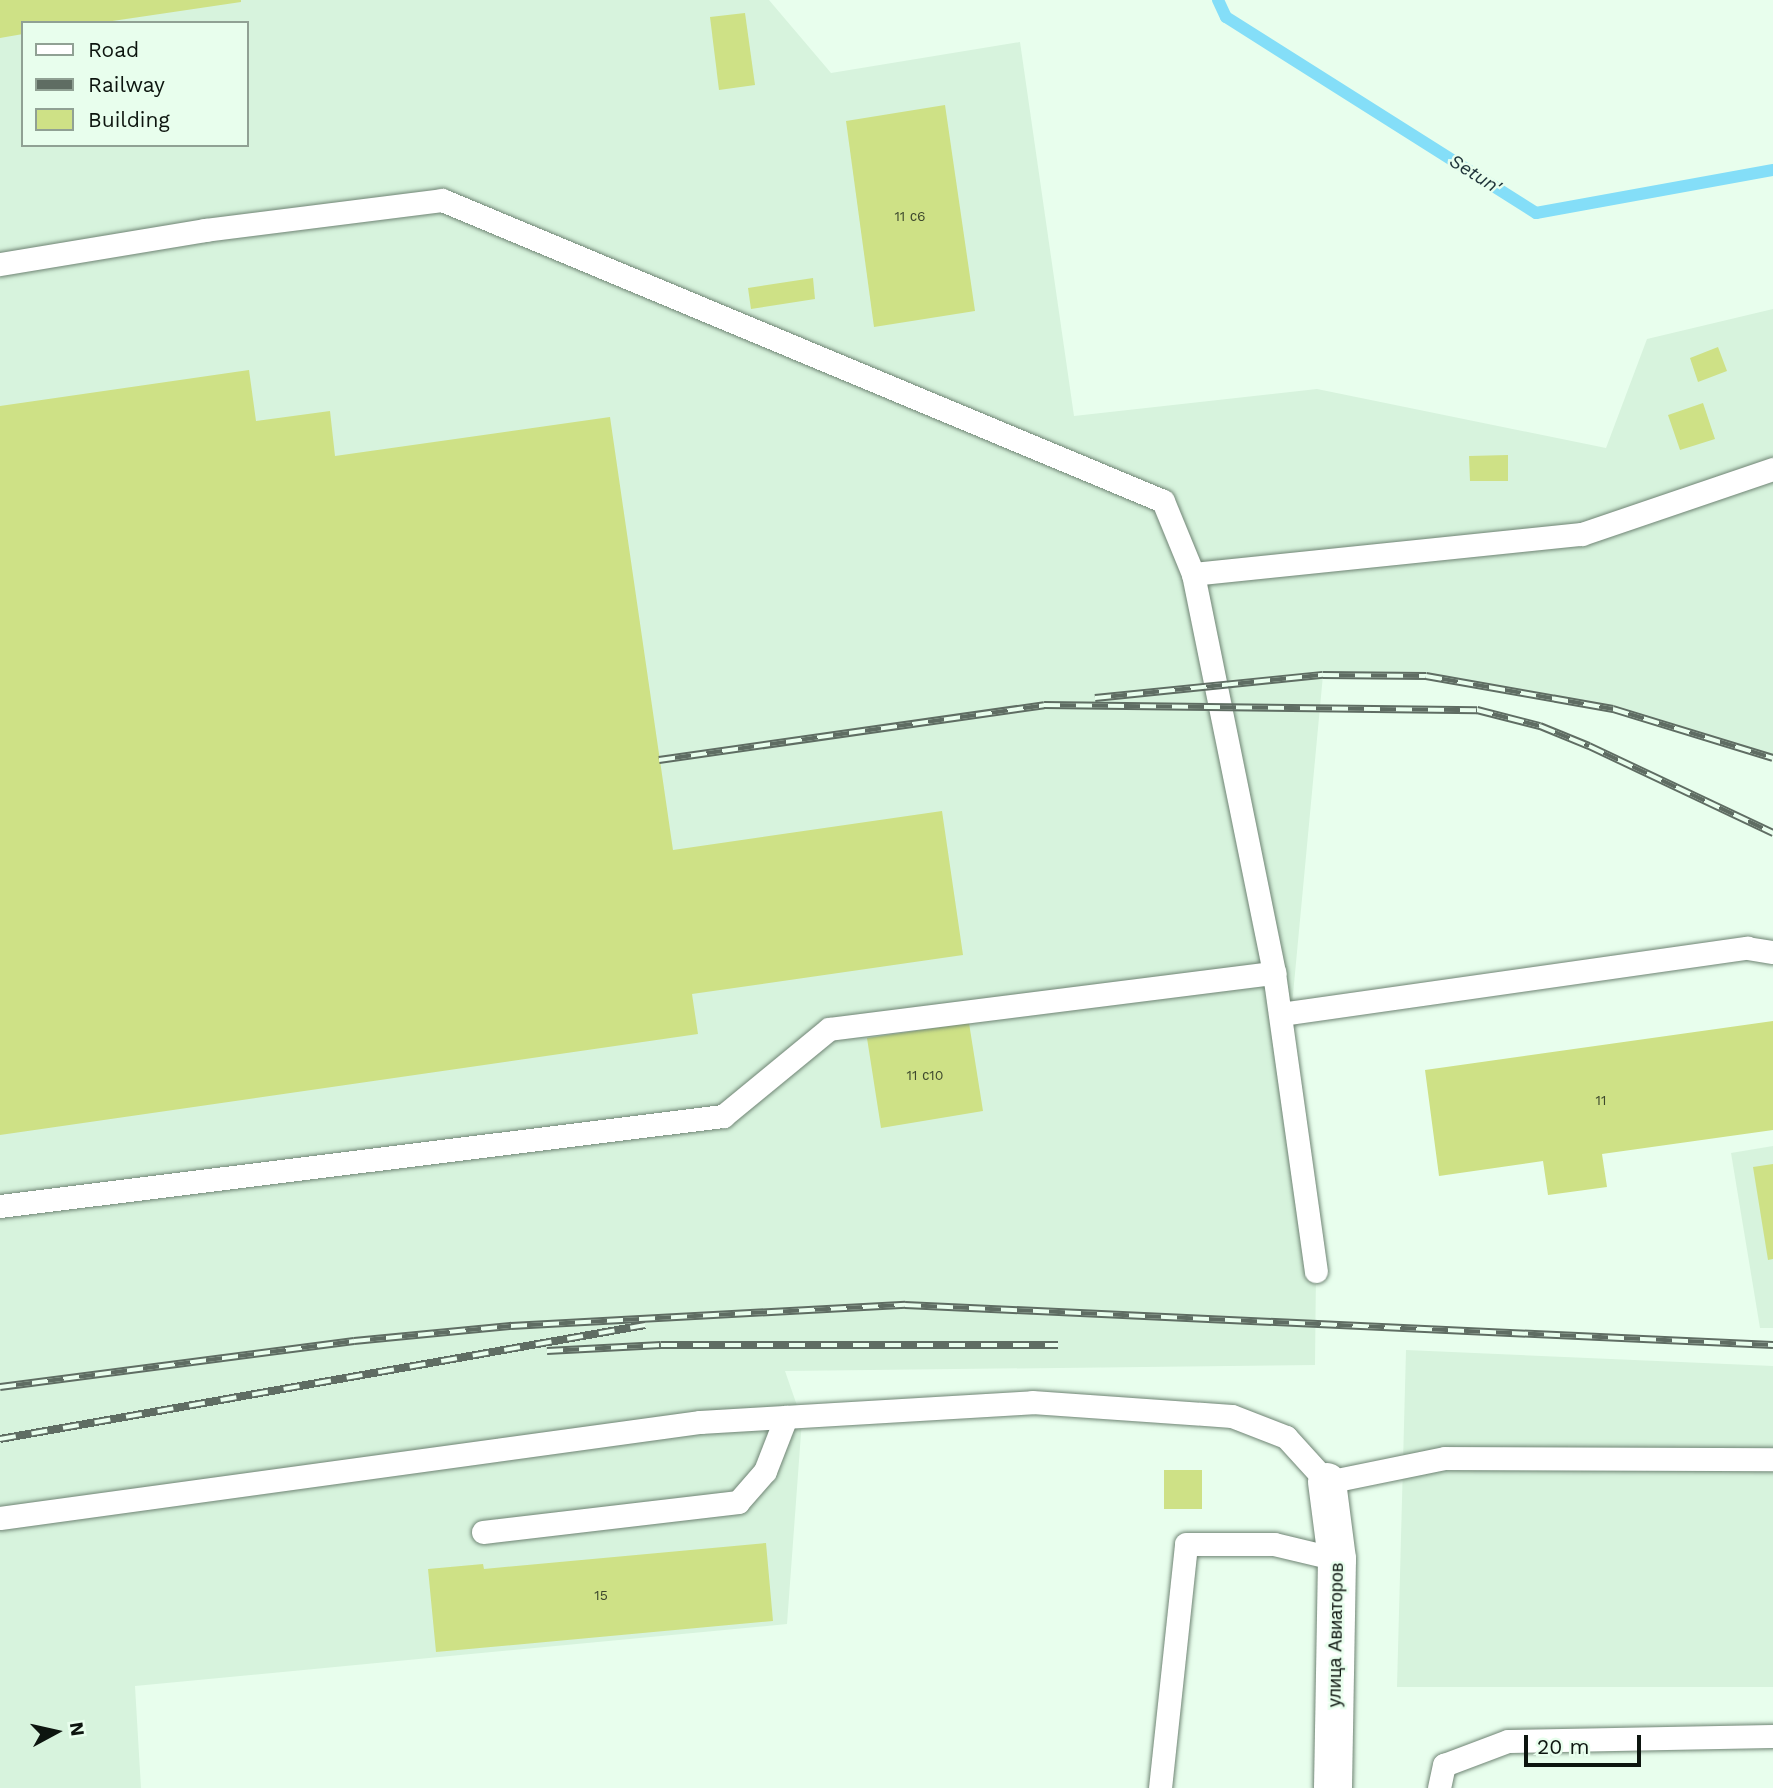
<!DOCTYPE html>
<meta charset="utf-8">
<style>
body{margin:0}
#map{position:relative;width:1773px;height:1788px;overflow:hidden;background:#e8feed;font-family:"Work Sans",sans-serif}
div>[style]{position:absolute}
.built>*{inset:0;background:#d7f3dd}
.stream>*{height:12px;margin:-6px;padding:0 6px;transform-origin:6px;border-radius:6px;background:#84def8}
.building>*{inset:0;background:#cee186}
.roads{filter:drop-shadow(0 0 2px #6f8474) drop-shadow(0 0 2px #6f8474)}
.lane>*{height:23px;margin:-11.5px;padding:0 11.5px;transform-origin:11.5px;border-radius:11.5px;background:#fff}
.street>*{height:38px;margin:-19px;padding:0 19px;transform-origin:19px;border-radius:19px;background:#fff}
.rail>*{height:8px;margin-top:-4px;transform-origin:0;background:repeating-linear-gradient(90deg,#e8feed 0 16px,#5f6d63 0 32px);box-sizing:border-box;border-block:2px solid #5f6d63}
span{translate:-50% -50%;white-space:nowrap;text-align:center;line-height:1.15;-webkit-text-stroke:5px #e8feed;paint-order:stroke}
.number-label{font-size:14px;color:#3d482d}
.number-label span{-webkit-text-stroke-width:0}
.street-label{font-size:18px;color:#0d150f}
.water-label{font-size:19px;color:#1f343a;font-style:italic}
.legend{position:absolute;left:21px;top:21px;width:228px;height:126px;box-sizing:border-box;background:#e8feed;border:2px solid #90a194;margin:0;padding:9px 12px;list-style:none;font-size:21px;color:#0d150f}
.legend li{display:flex;align-items:center;gap:14px;height:35px}
.legend b{width:35px;border:2px solid #90a194}
.north{position:absolute;left:21px;top:1697px;width:70px;height:70px;-webkit-text-stroke:5px #e8feed;paint-order:stroke;rotate:82deg;font-size:19px;font-weight:700;line-height:28px;text-align:center;color:#0d150f}
.north::after{content:'';display:block;margin:auto;width:24px;height:32px;background:#0d150f;clip-path:polygon(50% 0,100% 100%,50% 72%,0 100%)}
.scale{position:absolute;left:1524px;top:1735px;width:117px;height:32px;box-sizing:border-box;border:4px solid #0d150f;border-top:0;padding-left:9px;font-size:21px;line-height:24px;white-space:nowrap;color:#0d150f;-webkit-text-stroke:5px #e8feed;paint-order:stroke}
</style>
<div id="map">
<div class="built">
<i style="clip-path:polygon(evenodd,0 0,769px 0,831px 73px,1020px 42px,1074px 416px,1317px 389px,1606px 448px,1647px 339px,1773px 309px,1773px 759px,1566px 699px,1426px 676px,1323px 675px,1288px 1048px,1316px 1271px,1315px 1365px,785px 1371px,802px 1420px,787px 1624px,135px 1686px,141px 1788px,0 1788px,0 0,23px 23px,247px 23px,247px 145px,23px 145px,23px 23px)"></i>
<i style="clip-path:polygon(1773px 1146px,1773px 1328px,1760px 1328px,1731px 1153px)"></i>
<i style="clip-path:polygon(1406px 1350px,1773px 1366px,1773px 1687px,1397px 1687px)"></i>
</div>
<div class="stream">
<i style="left:1218px;top:0;width:19px;rotate:65deg"></i>
<i style="left:1226px;top:17px;width:367px;rotate:32.3deg"></i>
<i style="left:1536px;top:213px;width:241px;rotate:-10.3deg"></i>
</div>
<div class="building">
<i style="clip-path:polygon(0 0,241px 0,241px 2px,99px 23px,23px 23px,23px 34px,0 38px)"></i>
<i style="clip-path:polygon(745px 13px,755px 85px,719px 90px,710px 17px)"></i>
<i style="clip-path:polygon(945px 105px,975px 311px,874px 327px,846px 121px)"></i>
<i style="clip-path:polygon(813px 278px,815px 299px,751px 309px,748px 288px)"></i>
<i style="clip-path:polygon(1718px 347px,1727px 371px,1698px 382px,1690px 358px)"></i>
<i style="clip-path:polygon(249px 370px,256px 421px,330px 411px,335px 456px,610px 417px,673px 850px,942px 811px,963px 955px,692px 994px,698px 1034px,0 1135px,0 406px)"></i>
<i style="clip-path:polygon(1703px 403px,1715px 439px,1680px 450px,1668px 415px)"></i>
<i style="clip-path:polygon(1508px 455px,1508px 481px,1470px 481px,1469px 456px)"></i>
<i style="clip-path:polygon(1773px 1021px,1773px 1130px,1602px 1154px,1607px 1187px,1548px 1195px,1543px 1161px,1439px 1176px,1425px 1070px)"></i>
<i style="clip-path:polygon(969px 1023px,983px 1111px,881px 1128px,867px 1038px)"></i>
<i style="clip-path:polygon(1773px 1164px,1773px 1259px,1768px 1260px,1753px 1167px)"></i>
<i style="clip-path:polygon(1164px 1470px,1202px 1470px,1202px 1509px,1164px 1509px)"></i>
<i style="clip-path:polygon(766px 1543px,773px 1621px,436px 1652px,428px 1569px,483px 1564px,484px 1569px)"></i>
</div>
<div class="roads">
<div class="lane">
<i style="left:0;top:264px;width:208px;rotate:-9.4deg"></i>
<i style="left:205px;top:230px;width:239px;rotate:-7.2deg"></i>
<i style="left:442px;top:200px;width:781px;rotate:22.66deg"></i>
<i style="left:1163px;top:501px;width:79px;rotate:67.7deg"></i>
<i style="left:1193px;top:574px;width:407px;rotate:78.5deg"></i>
<i style="left:1274px;top:973px;width:301px;rotate:82deg"></i>
<i style="left:1193px;top:574px;width:391px;rotate:-5.9deg"></i>
<i style="left:1582px;top:534px;width:202px;rotate:-18.8deg"></i>
<i style="left:1281px;top:1014px;width:471px;rotate:-8.1deg"></i>
<i style="left:1747px;top:948px;width:26px;rotate:9deg"></i>
<i style="left:0;top:1206px;width:729px;rotate:-7.1deg"></i>
<i style="left:723px;top:1116px;width:137px;rotate:-39.4deg"></i>
<i style="left:829px;top:1029px;width:449px;rotate:-7.2deg"></i>
<i style="left:0;top:1518px;width:707px;rotate:-7.81deg"></i>
<i style="left:700px;top:1422px;width:333px;rotate:-3.4deg"></i>
<i style="left:1032px;top:1402px;width:200px;rotate:4deg"></i>
<i style="left:1232px;top:1416px;width:58px;rotate:21.3deg"></i>
<i style="left:1286px;top:1437px;width:61px;rotate:47.7deg"></i>
<i style="left:1327px;top:1482px;width:120px;rotate:-11.5deg"></i>
<i style="left:1445px;top:1458px;width:328px;rotate:0.2deg"></i>
<i style="left:483px;top:1532px;width:257px;rotate:-6.7deg"></i>
<i style="left:738px;top:1502px;width:41px;rotate:-48.9deg"></i>
<i style="left:765px;top:1471px;width:58px;rotate:-68.7deg"></i>
<i style="left:1160px;top:1788px;width:245px;rotate:-83.9deg"></i>
<i style="left:1186px;top:1544px;width:88px"></i>
<i style="left:1274px;top:1544px;width:65px;rotate:13.4deg"></i>
<i style="left:1439px;top:1788px;width:24px;rotate:-78deg"></i>
<i style="left:1444px;top:1765px;width:68px;rotate:-20.6deg"></i>
<i style="left:1508px;top:1741px;width:265px;rotate:-1.1deg"></i>
</div>
<div class="street">
<i style="left:1327px;top:1482px;width:78px;rotate:82.6deg"></i>
<i style="left:1337px;top:1559px;width:229px;rotate:91deg"></i>
</div>
</div>
<div class="rail">
<i style="left:1095px;top:698px;width:229px;rotate:-5.8deg"></i>
<i style="left:1323px;top:675px;width:103px;rotate:0.6deg"></i>
<i style="left:1426px;top:676px;width:190px;rotate:10deg"></i>
<i style="left:1613px;top:709px;width:167px;rotate:17deg"></i>
<i style="left:659px;top:760px;width:389px;rotate:-8.1deg"></i>
<i style="left:1044px;top:705px;width:433px;rotate:0.7deg"></i>
<i style="left:1477px;top:710px;width:65px;rotate:14.3deg"></i>
<i style="left:1540px;top:726px;width:53px;rotate:22.2deg"></i>
<i style="left:1589px;top:746px;width:204px;rotate:25.3deg"></i>
<i style="left:547px;top:1351px;width:114px;rotate:-3deg"></i>
<i style="left:661px;top:1345px;width:397px"></i>
<i style="left:0;top:1387px;width:357px;rotate:-7.4deg"></i>
<i style="left:354px;top:1341px;width:158px;rotate:-5.5deg"></i>
<i style="left:511px;top:1326px;width:395px;rotate:-3.1deg"></i>
<i style="left:905px;top:1305px;width:869px;rotate:2.64deg"></i>
<i style="left:0;top:1439px;width:655px;rotate:-10.02deg"></i>
</div>
<div class="number-label">
<span style="left:910px;top:216px">11 с6</span>
<span style="left:925px;top:1075px">11 с10</span>
<span style="left:1601px;top:1100px">11</span>
<span style="left:601px;top:1595px">15</span>
</div>
<div class="street-label">
<span style="left:1336px;top:1635px;rotate:-89deg">улица Авиаторов</span>
</div>
<div class="water-label">
<span style="left:1475px;top:174px;rotate:32deg">Setun'</span>
</div>
<ul class="legend">
<li><b style="height:9px;background:#fff"></b>Road</li>
<li><b style="height:9px;background:#5f6d63"></b>Railway</li>
<li><b style="height:19px;background:#cee186"></b>Building</li>
</ul>
<div class="north">N</div>
<div class="scale">20 m</div>
</div>
